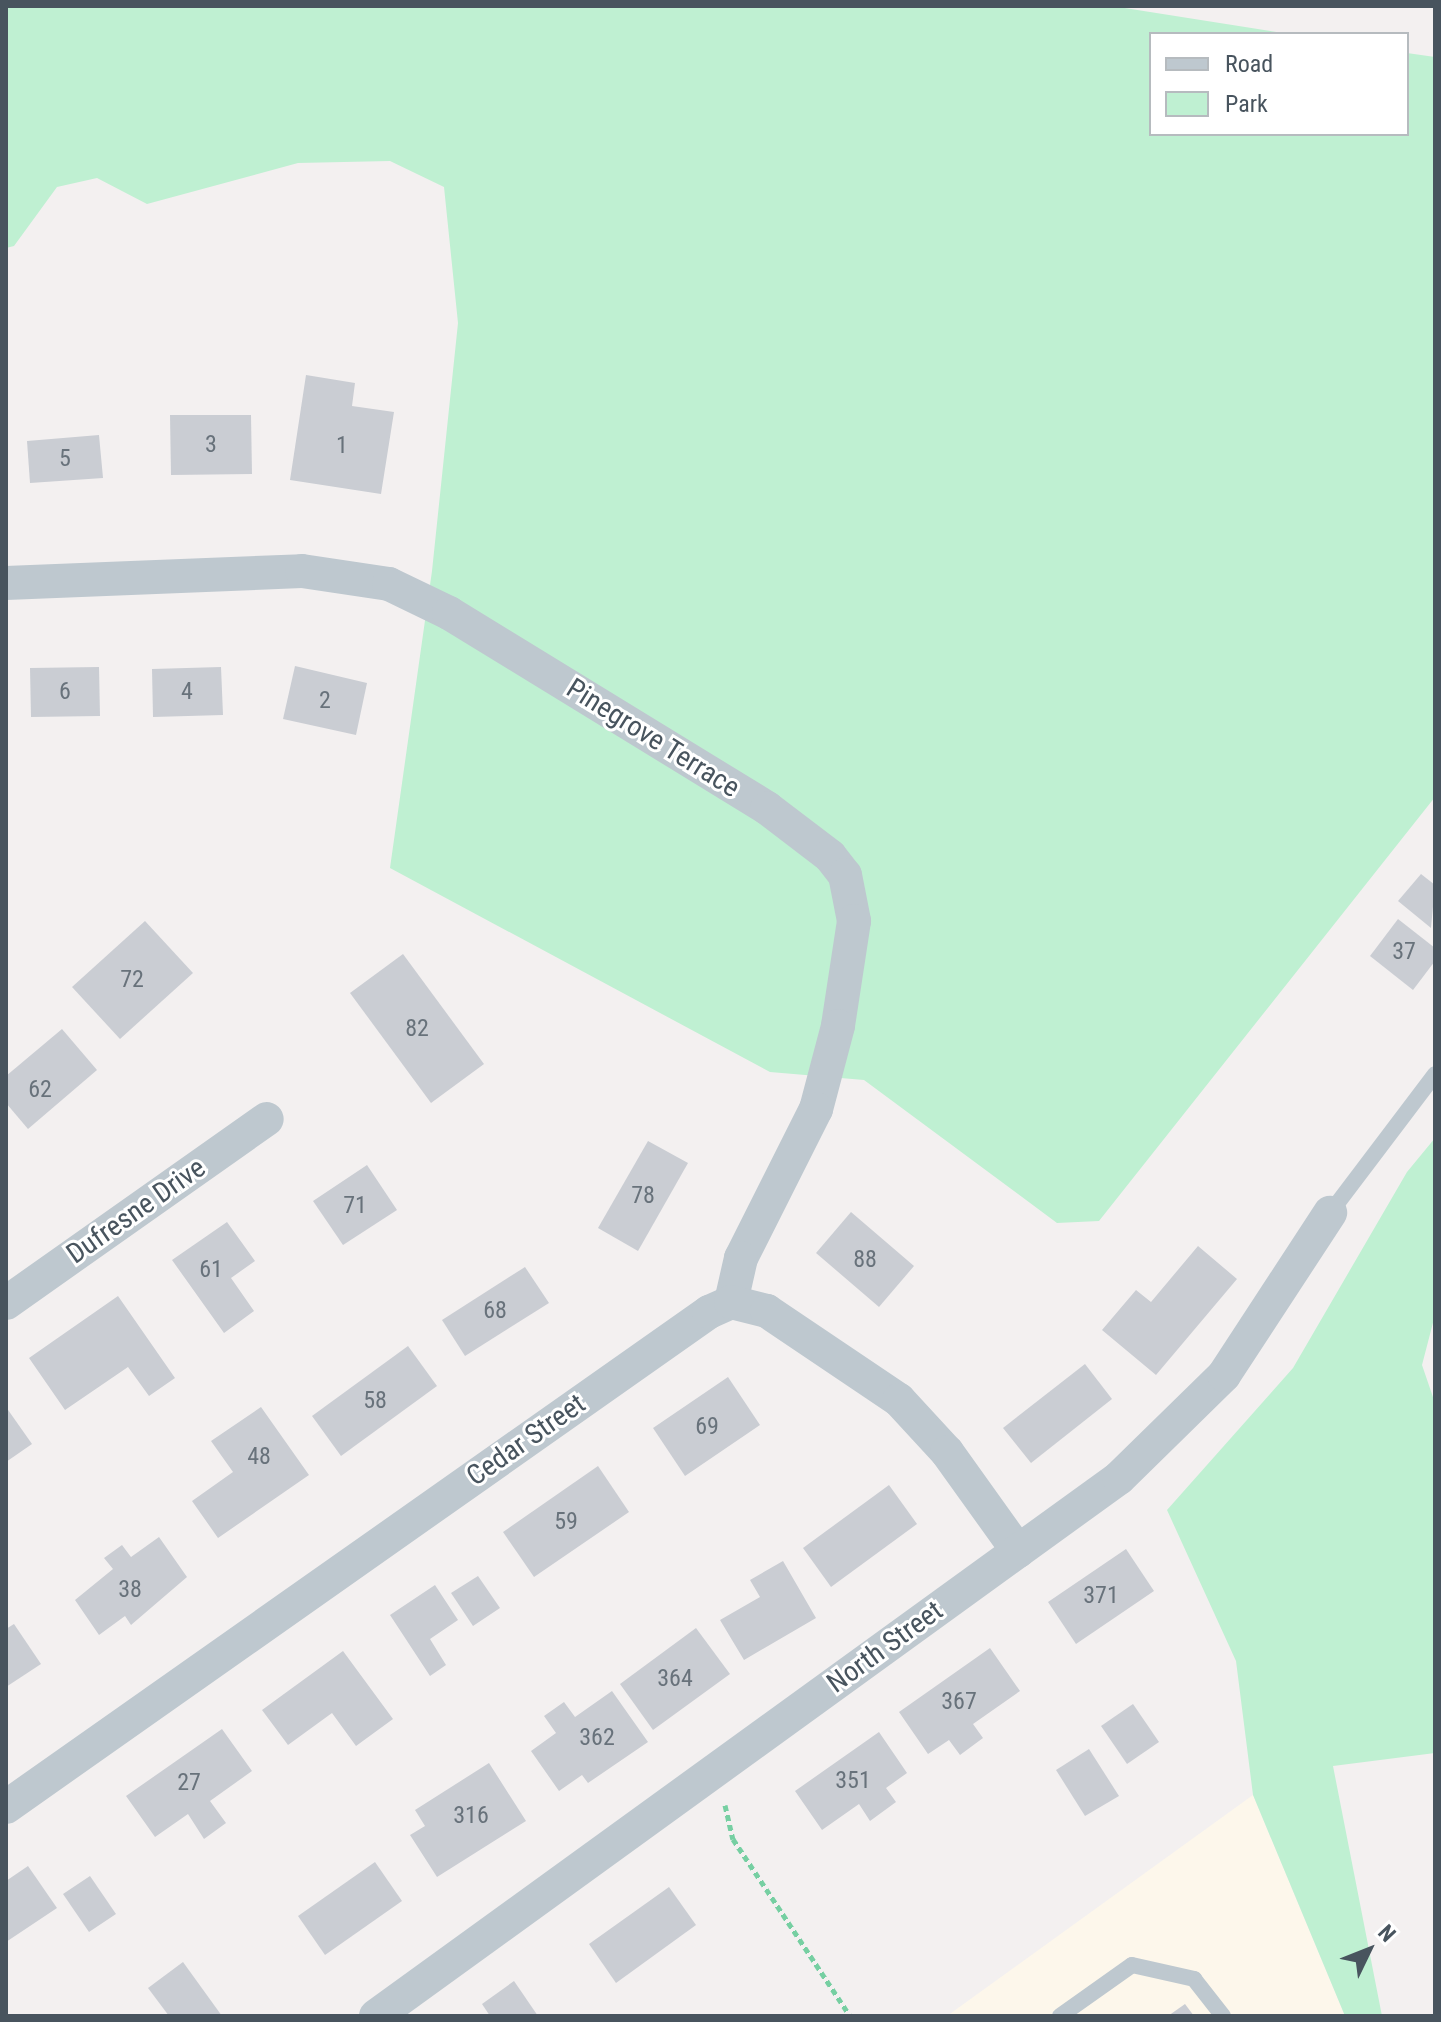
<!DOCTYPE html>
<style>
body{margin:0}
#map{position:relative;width:1441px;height:2022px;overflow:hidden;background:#f3f0f0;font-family:"Roboto Condensed",sans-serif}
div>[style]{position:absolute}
.commercial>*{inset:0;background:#fdf7eb}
.green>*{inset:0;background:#bff0d2}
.building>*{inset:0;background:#cacdd3}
.path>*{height:5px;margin-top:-2.5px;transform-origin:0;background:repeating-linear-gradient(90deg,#76cfa2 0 6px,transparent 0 10px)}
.service>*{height:16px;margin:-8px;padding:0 8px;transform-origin:8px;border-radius:8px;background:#bec8cf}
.minor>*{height:34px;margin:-17px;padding:0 17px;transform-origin:17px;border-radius:17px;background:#bec8cf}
span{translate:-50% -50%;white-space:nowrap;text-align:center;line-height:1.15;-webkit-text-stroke:6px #fff;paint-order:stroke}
.number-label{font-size:24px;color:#68727b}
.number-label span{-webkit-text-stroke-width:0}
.street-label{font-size:28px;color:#48545e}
.frame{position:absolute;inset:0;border:8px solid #48545e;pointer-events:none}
.legend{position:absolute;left:1149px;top:32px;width:260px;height:104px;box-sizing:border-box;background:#fff;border:2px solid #b6bbbf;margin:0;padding:10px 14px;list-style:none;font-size:24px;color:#48545e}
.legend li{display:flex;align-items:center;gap:16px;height:40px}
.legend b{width:40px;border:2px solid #b6bbbf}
.north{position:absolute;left:1329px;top:1910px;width:80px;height:80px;-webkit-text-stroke:6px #fff;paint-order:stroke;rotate:47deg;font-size:22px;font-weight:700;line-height:32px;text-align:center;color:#48545e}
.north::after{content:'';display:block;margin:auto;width:28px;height:36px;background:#48545e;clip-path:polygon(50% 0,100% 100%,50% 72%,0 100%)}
</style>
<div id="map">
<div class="commercial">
<i style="clip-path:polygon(1253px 1795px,1345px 2016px,947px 2016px)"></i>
</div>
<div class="green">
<i style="clip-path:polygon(6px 6px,1112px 6px,1289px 34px,1151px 34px,1151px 134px,1407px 134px,1407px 53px,1435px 57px,1435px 797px,1099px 1221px,1057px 1223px,864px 1080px,770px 1072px,390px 868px,432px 571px,458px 323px,444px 187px,390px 161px,298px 163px,147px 204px,97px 178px,57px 187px,14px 246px,6px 248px)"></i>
<i style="clip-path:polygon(1435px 1138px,1435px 1315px,1422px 1365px,1435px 1403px,1435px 1753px,1333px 1766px,1382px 2016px,1345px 2016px,1253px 1795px,1236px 1661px,1167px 1510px,1293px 1368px,1407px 1172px)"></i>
</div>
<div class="building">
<i style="clip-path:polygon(306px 375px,355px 383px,352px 406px,394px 412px,381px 494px,290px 480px)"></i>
<i style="clip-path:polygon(170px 415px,251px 415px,252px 474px,171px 475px)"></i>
<i style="clip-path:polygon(99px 435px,103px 478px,30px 483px,27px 441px)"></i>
<i style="clip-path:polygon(295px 666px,367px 683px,356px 735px,283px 719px)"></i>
<i style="clip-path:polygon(99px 667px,100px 716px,31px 717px,30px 668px)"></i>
<i style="clip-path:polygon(221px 667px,223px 715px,153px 717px,152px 669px)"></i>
<i style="clip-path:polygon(1421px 874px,1435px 885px,1431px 928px,1398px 901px)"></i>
<i style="clip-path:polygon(1398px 919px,1435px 948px,1435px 961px,1413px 990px,1370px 956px)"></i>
<i style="clip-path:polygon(145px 921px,193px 973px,120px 1039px,72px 987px)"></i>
<i style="clip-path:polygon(403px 954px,484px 1064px,431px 1103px,350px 993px)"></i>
<i style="clip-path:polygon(62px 1029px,97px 1070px,28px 1129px,6px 1103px,6px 1076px)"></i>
<i style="clip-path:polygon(648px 1141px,688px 1163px,638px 1251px,598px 1228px)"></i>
<i style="clip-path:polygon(367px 1165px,397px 1210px,343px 1245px,313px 1201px)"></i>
<i style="clip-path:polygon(851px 1212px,914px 1266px,879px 1307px,816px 1253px)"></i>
<i style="clip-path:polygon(227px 1222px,255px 1261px,231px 1278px,254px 1311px,224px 1333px,172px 1260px)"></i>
<i style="clip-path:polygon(1198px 1246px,1237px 1279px,1156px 1375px,1102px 1330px,1136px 1290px,1151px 1302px)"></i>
<i style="clip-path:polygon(525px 1267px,549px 1303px,465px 1356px,442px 1320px)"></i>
<i style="clip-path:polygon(118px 1296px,175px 1378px,149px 1396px,128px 1367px,65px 1410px,29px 1358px)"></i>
<i style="clip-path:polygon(408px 1346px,437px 1386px,341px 1456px,312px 1416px)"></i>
<i style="clip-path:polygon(1085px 1364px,1112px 1399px,1031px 1463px,1003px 1428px)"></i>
<i style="clip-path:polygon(728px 1377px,760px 1425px,685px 1476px,653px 1428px)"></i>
<i style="clip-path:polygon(6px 1407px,32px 1444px,6px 1462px)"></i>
<i style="clip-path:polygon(261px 1407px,309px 1475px,218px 1538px,192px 1501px,233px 1472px,211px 1441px)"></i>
<i style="clip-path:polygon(598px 1466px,629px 1512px,534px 1577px,503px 1532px)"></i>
<i style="clip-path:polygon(889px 1485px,917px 1524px,831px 1587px,803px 1548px)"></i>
<i style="clip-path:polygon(159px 1537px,187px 1577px,131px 1625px,125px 1616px,99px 1635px,75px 1600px,113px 1569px,104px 1558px,122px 1545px,131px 1557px)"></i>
<i style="clip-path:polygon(1126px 1549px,1154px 1591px,1076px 1644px,1048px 1602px)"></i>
<i style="clip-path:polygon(783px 1561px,816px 1618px,744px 1660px,720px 1620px,760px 1597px,750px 1580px)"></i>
<i style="clip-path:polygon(478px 1576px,500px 1608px,473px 1626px,451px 1593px)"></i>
<i style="clip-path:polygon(435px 1585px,458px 1620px,430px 1639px,446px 1665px,430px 1676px,390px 1615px)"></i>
<i style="clip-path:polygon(14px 1624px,41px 1664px,6px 1687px,6px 1629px)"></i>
<i style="clip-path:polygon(696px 1628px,730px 1674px,653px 1730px,620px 1684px)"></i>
<i style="clip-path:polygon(990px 1648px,1020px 1691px,973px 1724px,983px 1738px,960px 1755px,949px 1740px,928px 1754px,899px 1712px)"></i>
<i style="clip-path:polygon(343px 1651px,393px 1719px,356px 1746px,332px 1713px,288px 1745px,262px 1710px)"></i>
<i style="clip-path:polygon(612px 1691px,648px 1742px,588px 1783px,582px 1775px,559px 1791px,531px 1751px,556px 1733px,544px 1716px,564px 1702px,575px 1717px)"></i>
<i style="clip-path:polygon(1133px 1704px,1159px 1742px,1127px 1764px,1101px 1726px)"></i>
<i style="clip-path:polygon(222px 1729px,252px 1771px,210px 1801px,226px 1823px,204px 1839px,188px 1814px,155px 1837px,126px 1796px)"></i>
<i style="clip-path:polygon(879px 1732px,907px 1773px,886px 1788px,896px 1802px,870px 1821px,859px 1804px,822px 1830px,795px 1791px)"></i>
<i style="clip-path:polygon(1089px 1749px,1119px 1796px,1085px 1816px,1056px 1770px)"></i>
<i style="clip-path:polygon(489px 1763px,526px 1821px,437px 1877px,410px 1835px,425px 1826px,415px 1810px)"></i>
<i style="clip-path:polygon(375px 1862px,402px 1901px,325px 1955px,298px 1916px)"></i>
<i style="clip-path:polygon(28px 1866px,57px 1908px,6px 1942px,6px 1881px)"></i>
<i style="clip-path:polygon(90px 1876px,116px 1914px,89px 1932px,63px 1894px)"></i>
<i style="clip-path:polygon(669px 1887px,696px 1925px,616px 1983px,589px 1944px)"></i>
<i style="clip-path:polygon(183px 1962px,222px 2016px,169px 2016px,148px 1988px)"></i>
<i style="clip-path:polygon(514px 1981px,538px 2016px,490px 2016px,482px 2004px)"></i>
<i style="clip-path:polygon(1185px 2004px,1194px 2016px,1168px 2016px)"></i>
</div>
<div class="path">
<i style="left:725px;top:1805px;width:35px;rotate:77deg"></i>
<i style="left:733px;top:1839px;width:212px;rotate:56.5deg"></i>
</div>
<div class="service">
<i style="left:1330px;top:1213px;width:174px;rotate:-52.9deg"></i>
<i style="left:1060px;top:2016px;width:88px;rotate:-35.3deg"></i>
<i style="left:1132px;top:1965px;width:64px;rotate:12.7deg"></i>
<i style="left:1194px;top:1979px;width:47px;rotate:51.9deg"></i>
</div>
<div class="minor">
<i style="left:6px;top:583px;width:296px;rotate:-2.3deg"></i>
<i style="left:302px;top:571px;width:88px;rotate:8.5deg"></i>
<i style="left:389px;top:584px;width:67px;rotate:25.8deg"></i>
<i style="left:449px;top:613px;width:373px;rotate:31.5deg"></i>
<i style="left:767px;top:808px;width:79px;rotate:37.3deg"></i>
<i style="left:830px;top:856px;width:24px;rotate:52deg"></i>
<i style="left:845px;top:875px;width:47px;rotate:78.9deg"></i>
<i style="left:854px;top:921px;width:106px;rotate:98.7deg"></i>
<i style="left:838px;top:1026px;width:86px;rotate:104.8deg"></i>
<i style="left:816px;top:1109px;width:167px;rotate:116.7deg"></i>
<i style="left:741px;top:1258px;width:45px;rotate:102.8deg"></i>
<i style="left:6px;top:1303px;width:319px;rotate:-35.2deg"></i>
<i style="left:6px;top:1807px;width:860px;rotate:-35.15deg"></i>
<i style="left:709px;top:1312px;width:24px;rotate:-24deg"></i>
<i style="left:731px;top:1302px;width:37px;rotate:14deg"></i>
<i style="left:767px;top:1311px;width:159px;rotate:34deg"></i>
<i style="left:899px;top:1400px;width:71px;rotate:47.3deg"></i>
<i style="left:947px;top:1452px;width:122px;rotate:54.4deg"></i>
<i style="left:376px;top:2016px;width:917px;rotate:-35.91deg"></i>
<i style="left:1119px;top:1478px;width:147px;rotate:-44.4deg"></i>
<i style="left:1224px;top:1375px;width:194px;rotate:-56.8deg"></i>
</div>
<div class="number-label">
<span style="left:211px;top:445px">3</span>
<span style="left:342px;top:446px">1</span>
<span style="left:65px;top:459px">5</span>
<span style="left:65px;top:692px">6</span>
<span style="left:187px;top:692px">4</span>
<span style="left:325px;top:701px">2</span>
<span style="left:1404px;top:952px">37</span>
<span style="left:132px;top:980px">72</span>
<span style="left:417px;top:1029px">82</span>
<span style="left:40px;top:1090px">62</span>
<span style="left:643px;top:1196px">78</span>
<span style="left:355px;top:1206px">71</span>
<span style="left:865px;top:1260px">88</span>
<span style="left:211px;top:1270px">61</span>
<span style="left:495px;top:1311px">68</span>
<span style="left:375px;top:1401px">58</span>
<span style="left:707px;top:1427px">69</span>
<span style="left:259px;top:1457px">48</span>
<span style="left:566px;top:1522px">59</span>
<span style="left:130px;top:1590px">38</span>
<span style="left:1101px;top:1596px">371</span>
<span style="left:675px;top:1679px">364</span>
<span style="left:959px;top:1702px">367</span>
<span style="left:597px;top:1738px">362</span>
<span style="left:853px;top:1781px">351</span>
<span style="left:189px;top:1783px">27</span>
<span style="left:471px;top:1816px">316</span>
</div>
<div class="street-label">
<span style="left:653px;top:738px;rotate:32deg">Pinegrove Terrace</span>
<span style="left:136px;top:1211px;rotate:-35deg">Dufresne Drive</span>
<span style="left:526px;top:1440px;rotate:-35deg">Cedar Street</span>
<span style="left:885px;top:1647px;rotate:-36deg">North Street</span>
</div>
<div class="frame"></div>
<ul class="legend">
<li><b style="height:10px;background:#bec8cf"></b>Road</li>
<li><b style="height:22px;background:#bff0d2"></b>Park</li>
</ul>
<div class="north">N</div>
</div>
